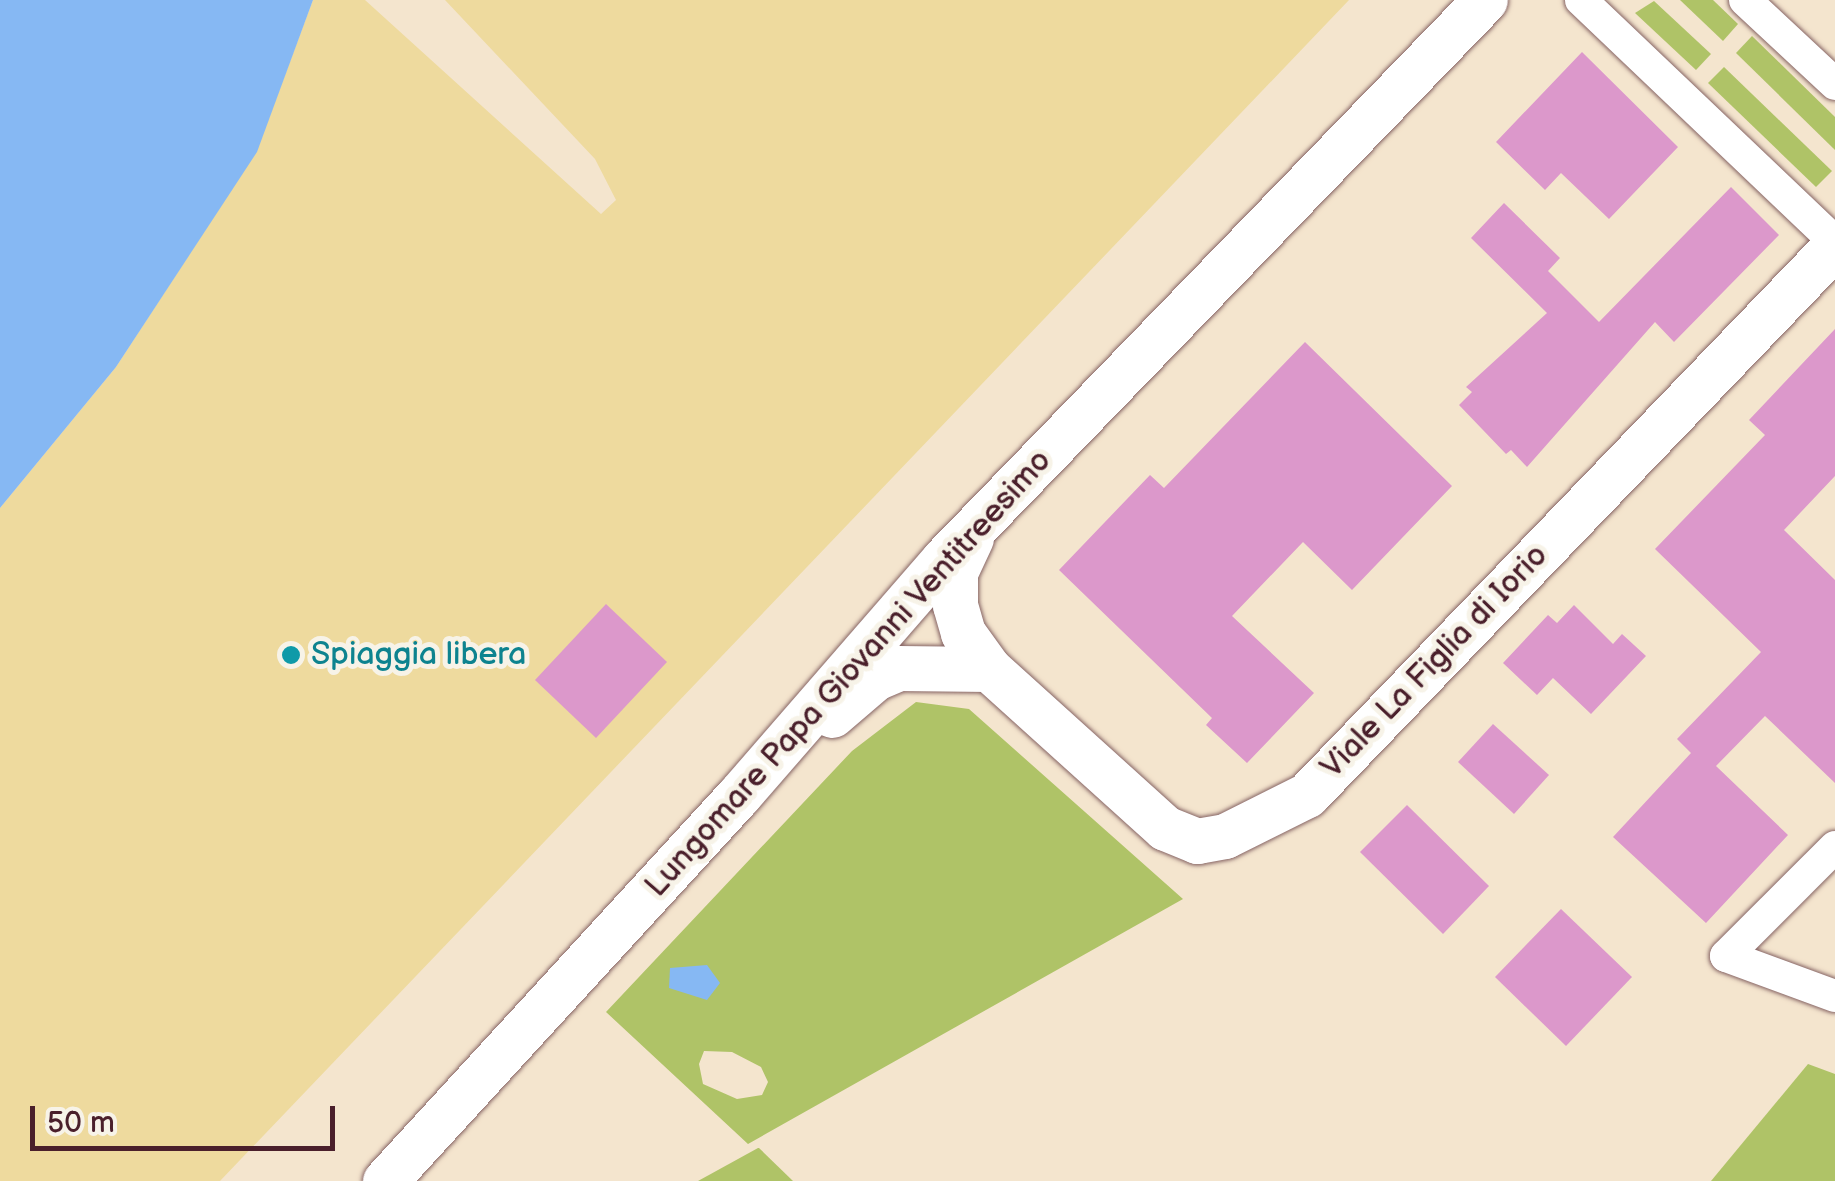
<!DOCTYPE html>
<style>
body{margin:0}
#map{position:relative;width:1835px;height:1181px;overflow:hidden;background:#f4e5ce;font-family:"Balsamiq Sans",sans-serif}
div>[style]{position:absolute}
.green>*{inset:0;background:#afc367}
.sand>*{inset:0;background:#eeda9e}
.water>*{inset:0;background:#86b8f3}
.building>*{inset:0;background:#dc98cb}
.roads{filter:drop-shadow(0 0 2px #866464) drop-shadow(0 0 2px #866464)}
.street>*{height:32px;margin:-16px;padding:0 16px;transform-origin:16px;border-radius:16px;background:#fff}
.secondary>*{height:45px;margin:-22.5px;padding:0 22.5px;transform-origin:22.5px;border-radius:22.5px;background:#fff}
.dots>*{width:28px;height:28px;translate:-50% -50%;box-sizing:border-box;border:5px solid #f7f3e8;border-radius:50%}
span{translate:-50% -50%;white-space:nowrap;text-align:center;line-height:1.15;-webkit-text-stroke:10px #f7f3e8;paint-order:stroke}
.culture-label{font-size:32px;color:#0d838f}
.left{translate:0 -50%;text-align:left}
.street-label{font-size:32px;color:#4a1f2b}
.scale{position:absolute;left:30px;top:1106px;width:305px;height:45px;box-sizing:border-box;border:5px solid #4a1f2b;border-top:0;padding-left:12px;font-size:30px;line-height:35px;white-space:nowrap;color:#4a1f2b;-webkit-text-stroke:8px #f7f3e8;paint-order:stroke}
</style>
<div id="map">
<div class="green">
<i style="clip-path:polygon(1680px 0,1713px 0,1738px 24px,1723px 41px)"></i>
<i style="clip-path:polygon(1654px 1px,1711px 54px,1696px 70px,1635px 13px)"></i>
<i style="clip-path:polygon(1752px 36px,1835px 117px,1835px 150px,1736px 53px)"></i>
<i style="clip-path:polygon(1724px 67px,1832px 171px,1816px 187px,1708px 83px)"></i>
<i style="clip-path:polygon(evenodd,916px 702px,969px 709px,1183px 899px,748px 1144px,606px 1012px,852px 751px,916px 702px,704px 1051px,732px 1052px,761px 1067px,768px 1082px,762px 1095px,737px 1099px,703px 1084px,699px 1064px,704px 1051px)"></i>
<i style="clip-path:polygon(1808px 1064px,1835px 1074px,1835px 1181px,1711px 1181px)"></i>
<i style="clip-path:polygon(759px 1148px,793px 1181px,698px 1181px,758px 1148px)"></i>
</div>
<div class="sand">
<i style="clip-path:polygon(313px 0,365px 0,601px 214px,616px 200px,595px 159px,445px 0,1349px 0,220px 1181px,0 1181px,0 508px,116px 367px,256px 152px)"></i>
</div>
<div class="water">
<i style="clip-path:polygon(0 0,313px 0,257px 152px,116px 367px,0 508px)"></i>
<i style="clip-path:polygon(707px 965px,720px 983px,707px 1000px,669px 988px,670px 968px)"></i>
</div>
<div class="building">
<i style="clip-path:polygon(1582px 52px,1678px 147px,1609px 219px,1561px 173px,1545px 190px,1496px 142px)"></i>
<i style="clip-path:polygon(1731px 187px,1779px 235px,1674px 342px,1655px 322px,1527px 467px,1511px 450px,1506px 454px,1459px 405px,1472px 392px,1466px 387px,1547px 313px,1471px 238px,1504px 203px,1560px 258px,1548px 271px,1599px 322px)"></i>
<i style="clip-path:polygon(1835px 329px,1835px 476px,1784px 530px,1835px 580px,1835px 783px,1765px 716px,1716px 766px,1788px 835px,1706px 923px,1613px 837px,1691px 753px,1677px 739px,1761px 652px,1655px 549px,1765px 435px,1749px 420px)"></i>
<i style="clip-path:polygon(1305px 342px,1452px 486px,1352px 590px,1303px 542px,1232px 616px,1314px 693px,1247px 763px,1206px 725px,1212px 718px,1059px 570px,1150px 475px,1164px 488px)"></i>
<i style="clip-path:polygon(606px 604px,667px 662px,596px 738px,535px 680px)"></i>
<i style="clip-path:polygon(1574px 605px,1613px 644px,1622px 634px,1646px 656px,1591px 714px,1553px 678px,1537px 695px,1503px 663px,1548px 615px,1557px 623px)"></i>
<i style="clip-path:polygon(1493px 724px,1549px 775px,1514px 814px,1458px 762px)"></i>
<i style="clip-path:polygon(1407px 805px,1489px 886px,1443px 934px,1360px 852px)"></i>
<i style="clip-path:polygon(1561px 909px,1632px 977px,1566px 1046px,1495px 977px)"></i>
</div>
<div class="roads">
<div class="street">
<i style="left:1581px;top:0;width:351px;rotate:43.6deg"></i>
<i style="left:1745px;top:0;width:123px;rotate:43deg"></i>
<i style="left:1835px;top:847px;width:154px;rotate:135deg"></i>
<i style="left:1726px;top:956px;width:116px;rotate:20.2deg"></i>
</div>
<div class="secondary">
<i style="left:971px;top:538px;width:38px;rotate:115deg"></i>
<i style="left:955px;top:572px;width:33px;rotate:90deg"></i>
<i style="left:955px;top:605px;width:29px;rotate:74deg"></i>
<i style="left:963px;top:633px;width:44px;rotate:54.2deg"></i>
<i style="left:989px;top:669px;width:237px;rotate:42.1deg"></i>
<i style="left:1165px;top:828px;width:35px;rotate:22deg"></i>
<i style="left:1197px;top:841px;width:28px;rotate:-10deg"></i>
<i style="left:1225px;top:836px;width:92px;rotate:-26.6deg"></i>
<i style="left:1307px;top:795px;width:762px;rotate:-46.12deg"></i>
<i style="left:832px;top:715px;width:57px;rotate:-40.7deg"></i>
<i style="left:875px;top:678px;width:25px;rotate:-23deg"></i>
<i style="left:898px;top:668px;width:91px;rotate:0.6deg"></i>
<i style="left:385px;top:1181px;width:524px;rotate:-47.48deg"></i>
<i style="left:739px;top:795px;width:311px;rotate:-49deg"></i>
<i style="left:943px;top:560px;width:779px;rotate:-45.94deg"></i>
</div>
</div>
<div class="dots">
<i style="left:291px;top:655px;background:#0f9aa8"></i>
</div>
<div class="culture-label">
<span class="left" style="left:311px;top:655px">Spiaggia libera</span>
</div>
<div class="street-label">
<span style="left:1435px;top:662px;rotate:-46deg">Viale La Figlia di Iorio</span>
<span style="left:849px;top:674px;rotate:-48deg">Lungomare Papa Giovanni Ventitreesimo</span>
</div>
<div class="scale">50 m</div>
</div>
